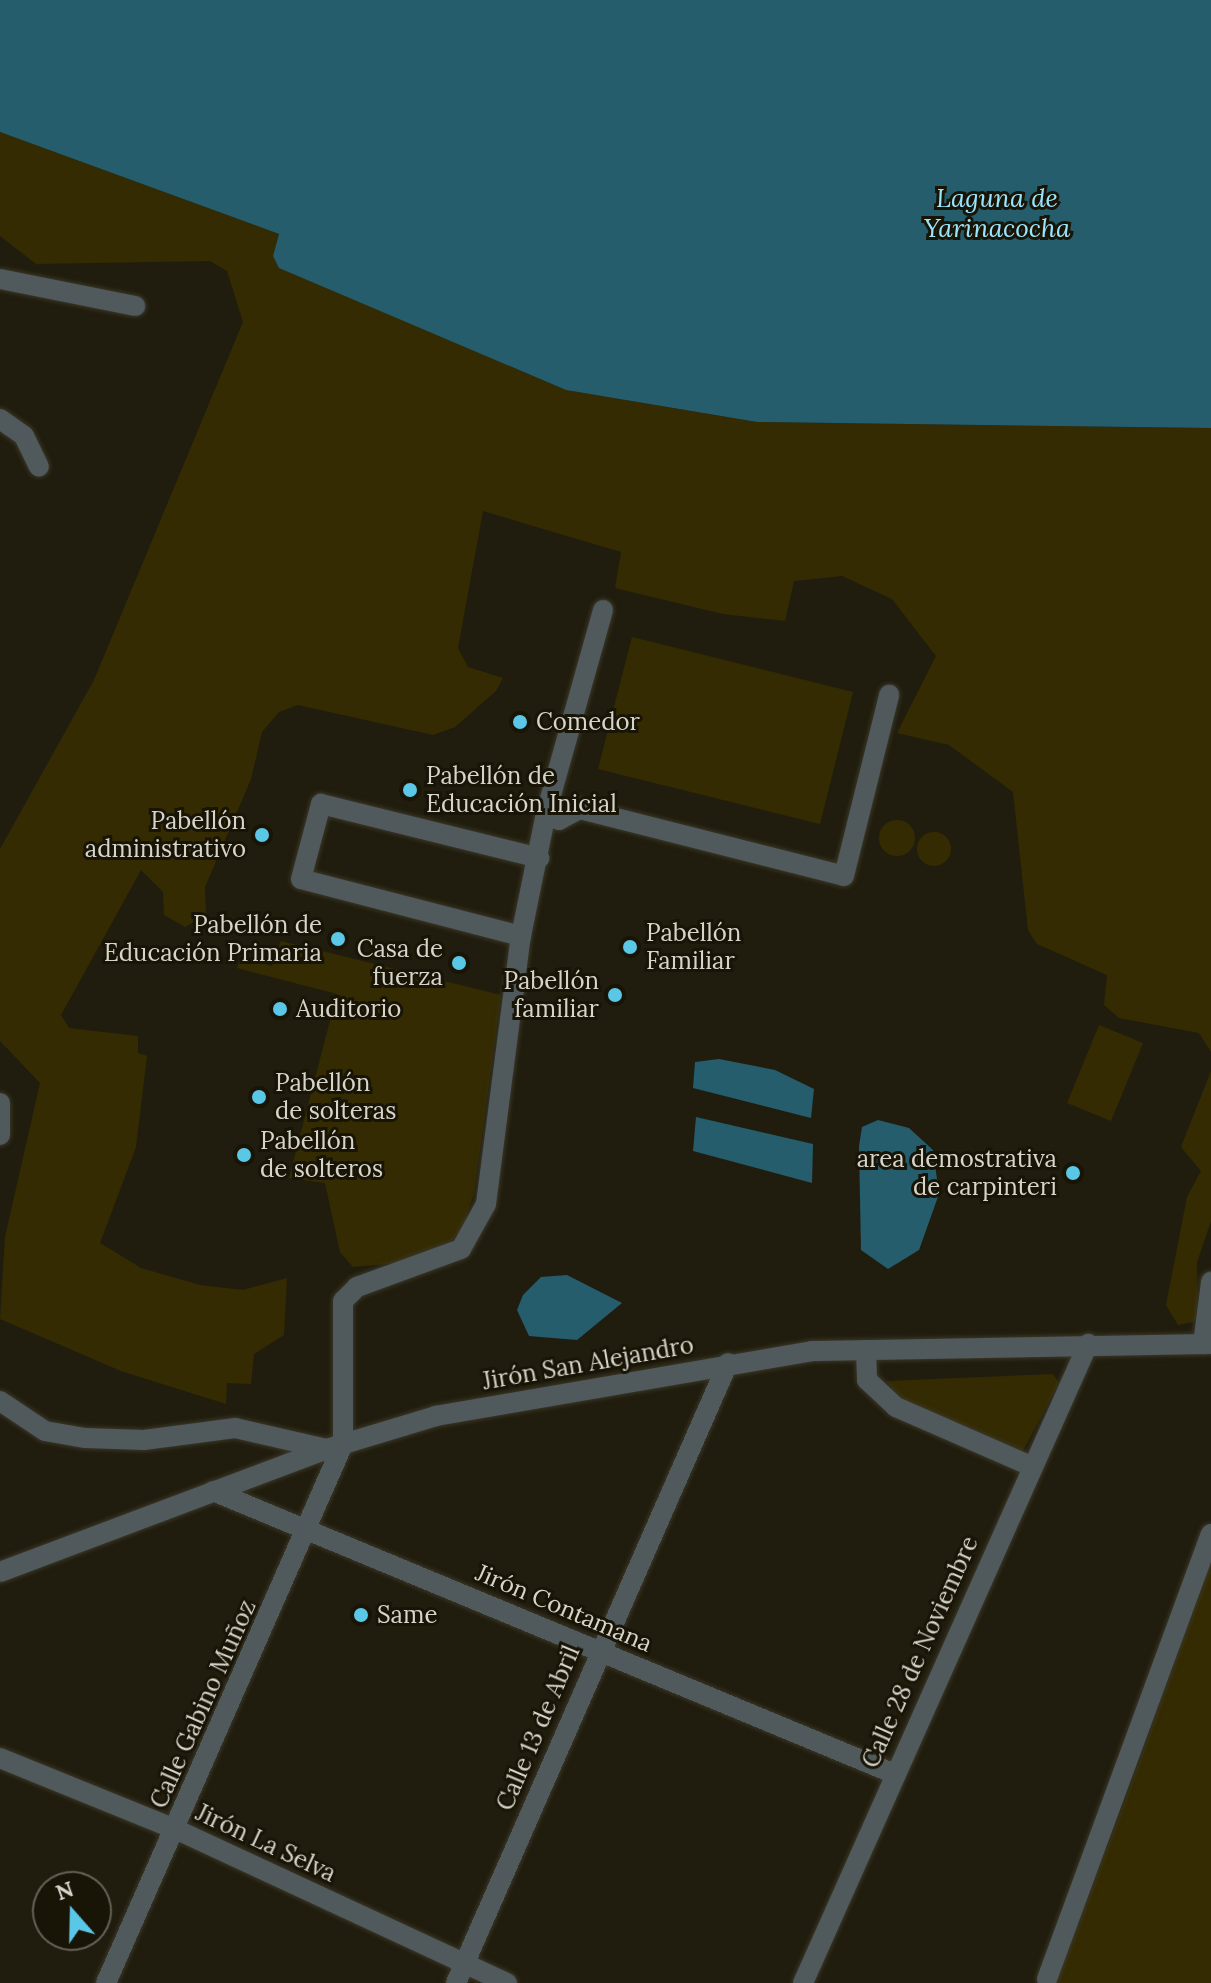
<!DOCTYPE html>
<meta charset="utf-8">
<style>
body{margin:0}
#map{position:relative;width:1211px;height:1983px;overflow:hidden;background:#211d0e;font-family:Lora,serif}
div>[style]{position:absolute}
.green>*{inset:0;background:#352b02}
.round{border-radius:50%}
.water>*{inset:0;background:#255d6d}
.roads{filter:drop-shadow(0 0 2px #3a3728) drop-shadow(0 0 2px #3a3728)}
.minor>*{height:20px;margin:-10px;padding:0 10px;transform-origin:10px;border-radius:10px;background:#50595c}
.dots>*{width:22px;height:22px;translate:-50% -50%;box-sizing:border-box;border:4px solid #181406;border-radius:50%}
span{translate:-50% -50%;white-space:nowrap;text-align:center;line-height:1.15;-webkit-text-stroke:6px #181406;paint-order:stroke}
.poi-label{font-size:24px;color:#d7d4cb}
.left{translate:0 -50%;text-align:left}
.right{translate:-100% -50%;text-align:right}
.street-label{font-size:24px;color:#d7d4cb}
.water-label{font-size:26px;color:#99e5fd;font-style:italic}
.north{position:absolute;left:32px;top:1871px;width:80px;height:80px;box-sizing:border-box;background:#181406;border:2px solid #646155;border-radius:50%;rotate:340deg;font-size:22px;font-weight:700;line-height:32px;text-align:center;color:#d7d4cb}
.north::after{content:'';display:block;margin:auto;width:28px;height:36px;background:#5bc7e7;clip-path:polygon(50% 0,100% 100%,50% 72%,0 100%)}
</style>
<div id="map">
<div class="green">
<i style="clip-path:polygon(0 132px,279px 234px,273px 256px,280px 268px,566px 390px,757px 422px,1211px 428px,1211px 1052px,1199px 1033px,1119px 1018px,1104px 1005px,1107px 975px,1037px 944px,1028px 930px,1013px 792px,949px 745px,897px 733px,936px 656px,892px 599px,842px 576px,794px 581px,785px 621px,723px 614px,615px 588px,621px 552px,483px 511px,458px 648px,468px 667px,503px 678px,496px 691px,455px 727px,433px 735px,298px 705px,279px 712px,262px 732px,251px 779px,205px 887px,206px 914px,185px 927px,164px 915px,163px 892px,141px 870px,61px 1015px,69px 1028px,138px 1036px,138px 1053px,147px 1056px,136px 1147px,100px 1243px,141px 1268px,200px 1285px,243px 1290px,287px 1278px,284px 1335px,254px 1354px,251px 1384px,227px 1383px,226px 1404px,121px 1371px,0 1319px,5px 1237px,40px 1083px,0 1041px,0 849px,94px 680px,243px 322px,227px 271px,210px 261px,36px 264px,0 236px)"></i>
<i style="clip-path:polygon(632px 637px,853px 692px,820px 824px,598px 769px)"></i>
<i class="round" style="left:879px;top:820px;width:36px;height:36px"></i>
<i class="round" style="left:917px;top:832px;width:34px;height:34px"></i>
<i style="clip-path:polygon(281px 941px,501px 995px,474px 1193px,462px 1230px,434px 1260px,353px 1267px,340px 1252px,325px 1183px,289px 1178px,337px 994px,237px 968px,241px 957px,272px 966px)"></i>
<i style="clip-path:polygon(1099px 1025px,1143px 1043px,1111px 1121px,1067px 1103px)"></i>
<i style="clip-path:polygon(1211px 1071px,1211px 1221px,1197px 1262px,1198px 1321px,1178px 1325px,1166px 1305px,1187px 1197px,1201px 1171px,1181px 1147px)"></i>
<i style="clip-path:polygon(1053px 1374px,1059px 1383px,1023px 1451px,906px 1404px,886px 1381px)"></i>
<i style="clip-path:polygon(1211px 1560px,1211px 1983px,1055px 1983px,1123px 1806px)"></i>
</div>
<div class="water">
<i style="clip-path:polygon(0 0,1211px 0,1211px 428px,757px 422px,566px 390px,279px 268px,273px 256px,279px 234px,0 132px)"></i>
<i style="clip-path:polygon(719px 1059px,775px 1070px,814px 1089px,811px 1118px,693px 1088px,695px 1062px)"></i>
<i style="clip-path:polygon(696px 1117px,813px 1144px,812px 1183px,693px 1151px)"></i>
<i style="clip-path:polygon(878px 1120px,909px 1128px,933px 1150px,939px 1194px,919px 1250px,888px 1269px,861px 1250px,859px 1146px,862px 1127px)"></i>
<i style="clip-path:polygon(567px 1275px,622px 1303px,577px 1340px,529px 1336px,517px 1310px,523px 1295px,541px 1277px)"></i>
</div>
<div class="roads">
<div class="minor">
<i style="left:0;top:279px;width:138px;rotate:11.3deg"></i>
<i style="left:0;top:419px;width:29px;rotate:35deg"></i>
<i style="left:24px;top:436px;width:34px;rotate:64deg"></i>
<i style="left:546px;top:813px;width:15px;rotate:28deg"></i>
<i style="left:559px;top:820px;width:24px;rotate:-28deg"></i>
<i style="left:580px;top:809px;width:272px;rotate:14.2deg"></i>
<i style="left:844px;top:876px;width:187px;rotate:-76deg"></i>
<i style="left:521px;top:936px;width:227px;rotate:-165.5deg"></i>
<i style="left:301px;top:879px;width:78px;rotate:-75.1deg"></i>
<i style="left:321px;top:804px;width:225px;rotate:13.9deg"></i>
<i style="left:0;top:1103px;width:32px;rotate:90deg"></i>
<i style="left:1203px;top:1344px;width:63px;rotate:-82.6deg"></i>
<i style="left:866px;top:1350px;width:30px;rotate:88deg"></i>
<i style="left:867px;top:1380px;width:40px;rotate:43deg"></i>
<i style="left:896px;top:1407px;width:147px;rotate:23.6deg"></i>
<i style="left:0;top:1401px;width:54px;rotate:33.7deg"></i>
<i style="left:45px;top:1431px;width:41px;rotate:9.9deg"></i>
<i style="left:85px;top:1438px;width:59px;rotate:1.9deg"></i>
<i style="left:144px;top:1440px;width:92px;rotate:-7.5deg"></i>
<i style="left:235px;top:1428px;width:94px;rotate:12.9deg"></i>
<i style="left:213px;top:1491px;width:738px;rotate:22.54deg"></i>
<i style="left:0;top:1572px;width:349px;rotate:-20.6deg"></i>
<i style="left:327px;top:1449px;width:114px;rotate:-16.8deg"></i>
<i style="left:436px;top:1416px;width:382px;rotate:-9.8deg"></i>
<i style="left:812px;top:1351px;width:399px;rotate:-1deg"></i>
<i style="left:0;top:1758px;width:189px;rotate:22.1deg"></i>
<i style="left:175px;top:1829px;width:366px;rotate:24.9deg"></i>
<i style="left:1047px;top:1979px;width:474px;rotate:-69.8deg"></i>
<i style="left:106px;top:1983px;width:589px;rotate:-66.26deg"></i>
<i style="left:343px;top:1444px;width:143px;rotate:-90deg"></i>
<i style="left:343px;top:1301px;width:20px;rotate:-45deg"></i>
<i style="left:357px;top:1287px;width:111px;rotate:-20.1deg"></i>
<i style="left:461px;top:1249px;width:51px;rotate:-60.9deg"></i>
<i style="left:486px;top:1204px;width:270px;rotate:-82.6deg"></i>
<i style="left:521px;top:936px;width:126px;rotate:-78.5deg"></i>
<i style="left:546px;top:813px;width:211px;rotate:-74.3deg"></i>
<i style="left:456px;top:1983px;width:677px;rotate:-66.31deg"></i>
<i style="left:803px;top:1983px;width:700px;rotate:-65.96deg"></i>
</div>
</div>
<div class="dots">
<i style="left:520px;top:722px;background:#5bc7e7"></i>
<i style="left:410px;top:790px;background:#5bc7e7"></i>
<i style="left:262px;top:835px;background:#5bc7e7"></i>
<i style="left:338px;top:939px;background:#5bc7e7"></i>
<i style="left:630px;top:947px;background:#5bc7e7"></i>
<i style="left:459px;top:963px;background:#5bc7e7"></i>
<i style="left:615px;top:995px;background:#5bc7e7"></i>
<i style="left:280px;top:1009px;background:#5bc7e7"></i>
<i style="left:259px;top:1097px;background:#5bc7e7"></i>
<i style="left:244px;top:1155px;background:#5bc7e7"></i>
<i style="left:1073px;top:1173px;background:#5bc7e7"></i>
<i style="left:361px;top:1615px;background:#5bc7e7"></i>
</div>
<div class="poi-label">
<span class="left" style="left:536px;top:722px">Comedor</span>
<span class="left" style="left:426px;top:790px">Pabellón de<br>Educación Inicial</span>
<span class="right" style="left:246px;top:835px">Pabellón<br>administrativo</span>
<span class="right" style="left:322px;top:939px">Pabellón de<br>Educación Primaria</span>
<span class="left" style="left:646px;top:947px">Pabellón<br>Familiar</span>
<span class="right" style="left:443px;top:963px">Casa de<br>fuerza</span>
<span class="right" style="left:599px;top:995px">Pabellón<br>familiar</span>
<span class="left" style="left:296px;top:1009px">Auditorio</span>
<span class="left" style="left:275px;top:1097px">Pabellón<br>de solteras</span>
<span class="left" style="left:260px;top:1155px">Pabellón<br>de solteros</span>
<span class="right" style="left:1057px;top:1173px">area demostrativa<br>de carpinteri</span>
<span class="left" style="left:377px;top:1615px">Same</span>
</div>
<div class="street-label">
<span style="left:588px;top:1363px;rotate:-10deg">Jirón San Alejandro</span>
<span style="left:564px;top:1608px;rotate:23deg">Jirón Contamana</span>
<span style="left:920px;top:1652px;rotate:-66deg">Calle 28 de Noviembre</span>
<span style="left:203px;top:1704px;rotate:-66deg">Calle Gabino Muñoz</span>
<span style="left:538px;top:1728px;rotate:-67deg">Calle 13 de Abril</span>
<span style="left:266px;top:1843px;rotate:25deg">Jirón La Selva</span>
</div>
<div class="water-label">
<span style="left:997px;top:213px">Laguna de<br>Yarinacocha</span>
</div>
<div class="north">N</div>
</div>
